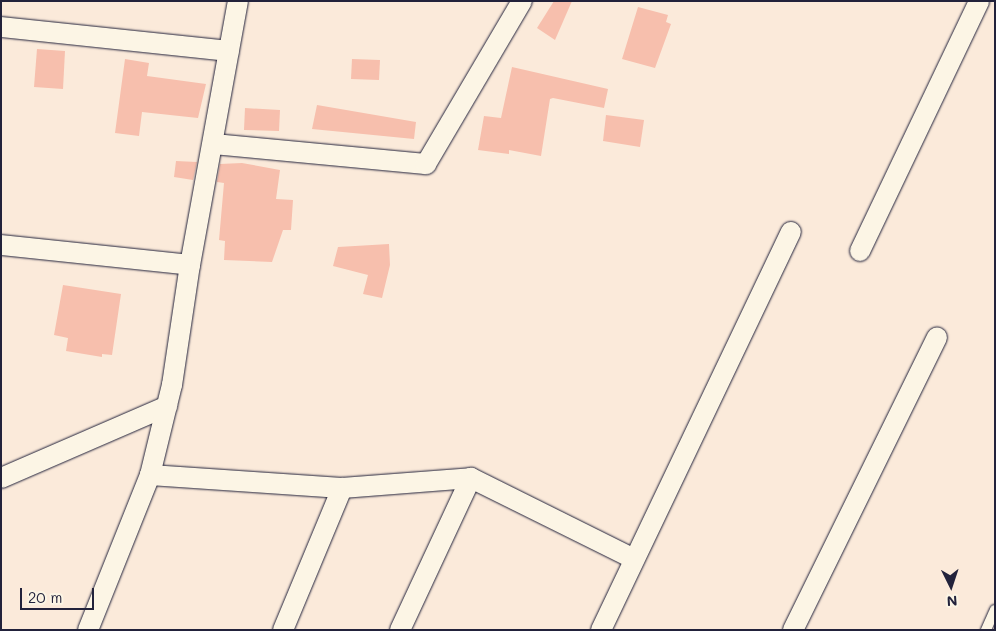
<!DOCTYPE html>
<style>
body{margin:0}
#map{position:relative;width:996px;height:631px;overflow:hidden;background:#fbeada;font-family:Mali,sans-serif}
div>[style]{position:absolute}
.building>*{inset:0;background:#f7bfad}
.roads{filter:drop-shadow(0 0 1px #22223b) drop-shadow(0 0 1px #22223b)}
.lane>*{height:10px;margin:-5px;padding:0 5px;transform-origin:5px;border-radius:5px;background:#fcf5e5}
.street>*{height:20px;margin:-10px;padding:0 10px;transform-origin:10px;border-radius:10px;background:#fcf5e5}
span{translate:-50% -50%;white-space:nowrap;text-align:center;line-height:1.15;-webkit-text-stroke:4px #fcf5e5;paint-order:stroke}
.frame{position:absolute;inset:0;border:2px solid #22223b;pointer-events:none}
.north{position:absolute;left:926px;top:561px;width:50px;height:50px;-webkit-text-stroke:4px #fcf5e5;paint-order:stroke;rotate:176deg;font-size:14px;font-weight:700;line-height:20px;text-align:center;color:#22223b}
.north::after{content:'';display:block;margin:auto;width:18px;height:22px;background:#22223b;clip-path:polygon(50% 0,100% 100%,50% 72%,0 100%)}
.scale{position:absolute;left:20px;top:588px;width:74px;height:22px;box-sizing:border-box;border:2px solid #22223b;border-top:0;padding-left:6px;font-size:15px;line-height:18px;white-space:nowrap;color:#22223b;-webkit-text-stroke:4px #fcf5e5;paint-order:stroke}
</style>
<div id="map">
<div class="building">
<i style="clip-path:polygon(554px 1px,572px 1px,555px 40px,537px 28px)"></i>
<i style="clip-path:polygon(638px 7px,668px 15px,666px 22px,671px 24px,655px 68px,622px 59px)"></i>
<i style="clip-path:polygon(37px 49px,65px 51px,63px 89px,34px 87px)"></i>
<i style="clip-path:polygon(125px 59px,149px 63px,147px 76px,206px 84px,198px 118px,142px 112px,139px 136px,115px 133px)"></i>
<i style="clip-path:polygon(352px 59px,380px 60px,379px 80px,351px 79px)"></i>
<i style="clip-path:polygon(512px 67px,608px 89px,604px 108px,553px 98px,550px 99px,541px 156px,509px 150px,509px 154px,478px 150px,484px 116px,501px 118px)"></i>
<i style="clip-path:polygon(317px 105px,416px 122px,414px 139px,312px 129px)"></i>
<i style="clip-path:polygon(245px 108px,280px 110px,279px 131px,244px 130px)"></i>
<i style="clip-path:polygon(606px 115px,644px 120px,640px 147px,603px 141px)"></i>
<i style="clip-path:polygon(176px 161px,197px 162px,193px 180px,174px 177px)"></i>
<i style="clip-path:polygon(242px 163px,280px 170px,276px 199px,293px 200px,291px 230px,283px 230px,272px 262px,224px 260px,225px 241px,219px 240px,224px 183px,217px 182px,220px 164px)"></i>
<i style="clip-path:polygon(389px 244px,390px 265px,382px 298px,363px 294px,368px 275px,333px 266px,338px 247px)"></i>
<i style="clip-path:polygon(63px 285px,121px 294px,112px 355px,102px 354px,102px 357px,66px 351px,68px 338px,54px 335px)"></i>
</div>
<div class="roads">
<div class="lane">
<i style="left:986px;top:630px;width:22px;rotate:-66deg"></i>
</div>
<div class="street">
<i style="left:1px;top:27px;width:229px;rotate:6deg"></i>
<i style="left:213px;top:144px;width:214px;rotate:5.4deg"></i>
<i style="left:426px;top:164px;width:189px;rotate:-59.5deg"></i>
<i style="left:1px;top:245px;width:190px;rotate:6deg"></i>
<i style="left:860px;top:251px;width:277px;rotate:-64.5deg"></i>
<i style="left:150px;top:475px;width:192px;rotate:3.9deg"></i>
<i style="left:342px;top:488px;width:129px;rotate:-4.4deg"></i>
<i style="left:471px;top:478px;width:182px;rotate:26.4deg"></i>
<i style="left:1px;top:478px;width:181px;rotate:-23.4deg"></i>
<i style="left:88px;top:630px;width:167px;rotate:-68.2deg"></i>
<i style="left:150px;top:475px;width:93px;rotate:-76.3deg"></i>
<i style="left:172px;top:385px;width:121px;rotate:-81.5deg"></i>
<i style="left:190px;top:265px;width:268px;rotate:-79.7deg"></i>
<i style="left:283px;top:630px;width:154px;rotate:-67.4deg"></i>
<i style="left:400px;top:630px;width:168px;rotate:-65deg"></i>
<i style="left:601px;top:630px;width:441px;rotate:-64.5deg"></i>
<i style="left:793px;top:630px;width:326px;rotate:-63.8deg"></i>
</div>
</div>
<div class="frame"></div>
<div class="north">N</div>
<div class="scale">20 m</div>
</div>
